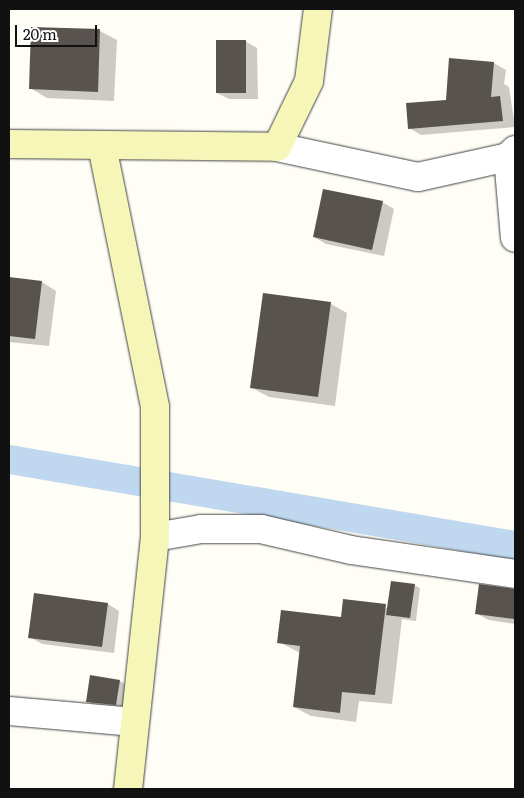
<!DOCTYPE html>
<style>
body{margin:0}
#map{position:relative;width:524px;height:798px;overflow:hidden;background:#fefdf6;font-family:Literata,serif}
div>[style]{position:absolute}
.shadow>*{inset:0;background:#0003}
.canal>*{height:29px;margin:-14.5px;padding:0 14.5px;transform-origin:14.5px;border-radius:14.5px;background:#bfd8f0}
.building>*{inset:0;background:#58534e}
.roads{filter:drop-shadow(0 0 1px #444) drop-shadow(0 0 1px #444)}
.street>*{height:28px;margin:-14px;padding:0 14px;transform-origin:14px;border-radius:14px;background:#fff}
.secondary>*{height:28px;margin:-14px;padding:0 14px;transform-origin:14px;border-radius:14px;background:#f5f6b8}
span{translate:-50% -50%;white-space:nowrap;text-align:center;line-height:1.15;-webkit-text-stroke:5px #fff;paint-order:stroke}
.frame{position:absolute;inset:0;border:10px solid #111;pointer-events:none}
.scale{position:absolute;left:15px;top:25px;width:82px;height:22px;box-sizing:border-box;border:2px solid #111;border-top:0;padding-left:6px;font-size:15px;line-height:18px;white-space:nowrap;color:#111;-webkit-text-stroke:4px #fff;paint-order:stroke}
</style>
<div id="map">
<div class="shadow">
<i style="clip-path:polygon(100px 31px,117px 40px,114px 101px,47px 98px,30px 88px)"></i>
<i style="clip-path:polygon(245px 41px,257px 48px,258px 99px,229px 99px,217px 93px)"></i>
<i style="clip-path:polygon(494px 63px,506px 70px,504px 84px,509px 87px,515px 127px,421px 135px,409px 128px)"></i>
<i style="clip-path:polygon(382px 202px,394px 209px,384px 256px,326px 244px,314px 237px)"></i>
<i style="clip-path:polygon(9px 279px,42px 282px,56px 291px,49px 346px,9px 342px)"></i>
<i style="clip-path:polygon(331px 304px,347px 313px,335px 406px,269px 397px,252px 388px)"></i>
<i style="clip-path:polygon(414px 585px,420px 588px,416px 621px,402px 619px,392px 704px,359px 701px,356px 722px,311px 716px,294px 707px,300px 653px,279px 642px,389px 607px)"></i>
<i style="clip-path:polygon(515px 590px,515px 624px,489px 620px,477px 614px)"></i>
<i style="clip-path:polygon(108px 604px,119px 611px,114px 653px,42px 644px,30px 637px)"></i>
<i style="clip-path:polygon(120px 681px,132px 688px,128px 711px,99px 708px,87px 701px)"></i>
</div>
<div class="canal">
<i style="left:9px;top:459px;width:513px;rotate:9.65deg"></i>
</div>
<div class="building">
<i style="clip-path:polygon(31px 27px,100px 29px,98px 92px,29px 89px)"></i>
<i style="clip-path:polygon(216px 40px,246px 40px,246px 93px,216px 93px)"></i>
<i style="clip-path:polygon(449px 58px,494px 62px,491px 97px,500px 96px,503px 121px,408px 129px,406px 103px,446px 100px)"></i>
<i style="clip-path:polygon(323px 189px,383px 201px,372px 250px,313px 237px)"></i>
<i style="clip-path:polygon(9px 277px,42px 281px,35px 339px,9px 336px)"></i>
<i style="clip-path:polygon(263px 293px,331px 302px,318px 397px,250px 388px)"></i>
<i style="clip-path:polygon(391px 581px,415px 584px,410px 618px,386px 615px)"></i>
<i style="clip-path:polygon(479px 584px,515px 589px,515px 619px,475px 614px)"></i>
<i style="clip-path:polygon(34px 593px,108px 603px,102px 647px,28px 638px)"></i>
<i style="clip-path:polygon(343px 599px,386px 604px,375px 695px,342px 692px,340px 713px,293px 707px,300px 646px,277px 643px,281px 610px,341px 617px)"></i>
<i style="clip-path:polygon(90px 675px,120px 680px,116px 705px,86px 702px)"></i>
</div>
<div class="roads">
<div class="street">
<i style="left:277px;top:147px;width:144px;rotate:12deg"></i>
<i style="left:418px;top:177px;width:92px;rotate:-12.5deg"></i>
<i style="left:508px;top:157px;width:10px;rotate:-45deg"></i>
<i style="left:508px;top:157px;width:81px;rotate:85.1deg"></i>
<i style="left:155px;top:537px;width:47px;rotate:-9.9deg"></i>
<i style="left:201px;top:529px;width:60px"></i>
<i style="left:261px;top:529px;width:92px;rotate:13.1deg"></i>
<i style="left:351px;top:550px;width:166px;rotate:8.3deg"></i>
<i style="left:9px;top:711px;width:126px;rotate:5deg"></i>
</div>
<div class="secondary">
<i style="left:9px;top:144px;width:268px;rotate:0.6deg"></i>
<i style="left:277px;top:147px;width:73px;rotate:-64.1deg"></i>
<i style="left:309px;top:81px;width:73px;rotate:-82.9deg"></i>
<i style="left:102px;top:146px;width:266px;rotate:78.5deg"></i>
<i style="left:155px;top:407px;width:130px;rotate:90deg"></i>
<i style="left:155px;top:537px;width:253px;rotate:96.1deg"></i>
</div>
</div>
<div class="frame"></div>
<div class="scale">20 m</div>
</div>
